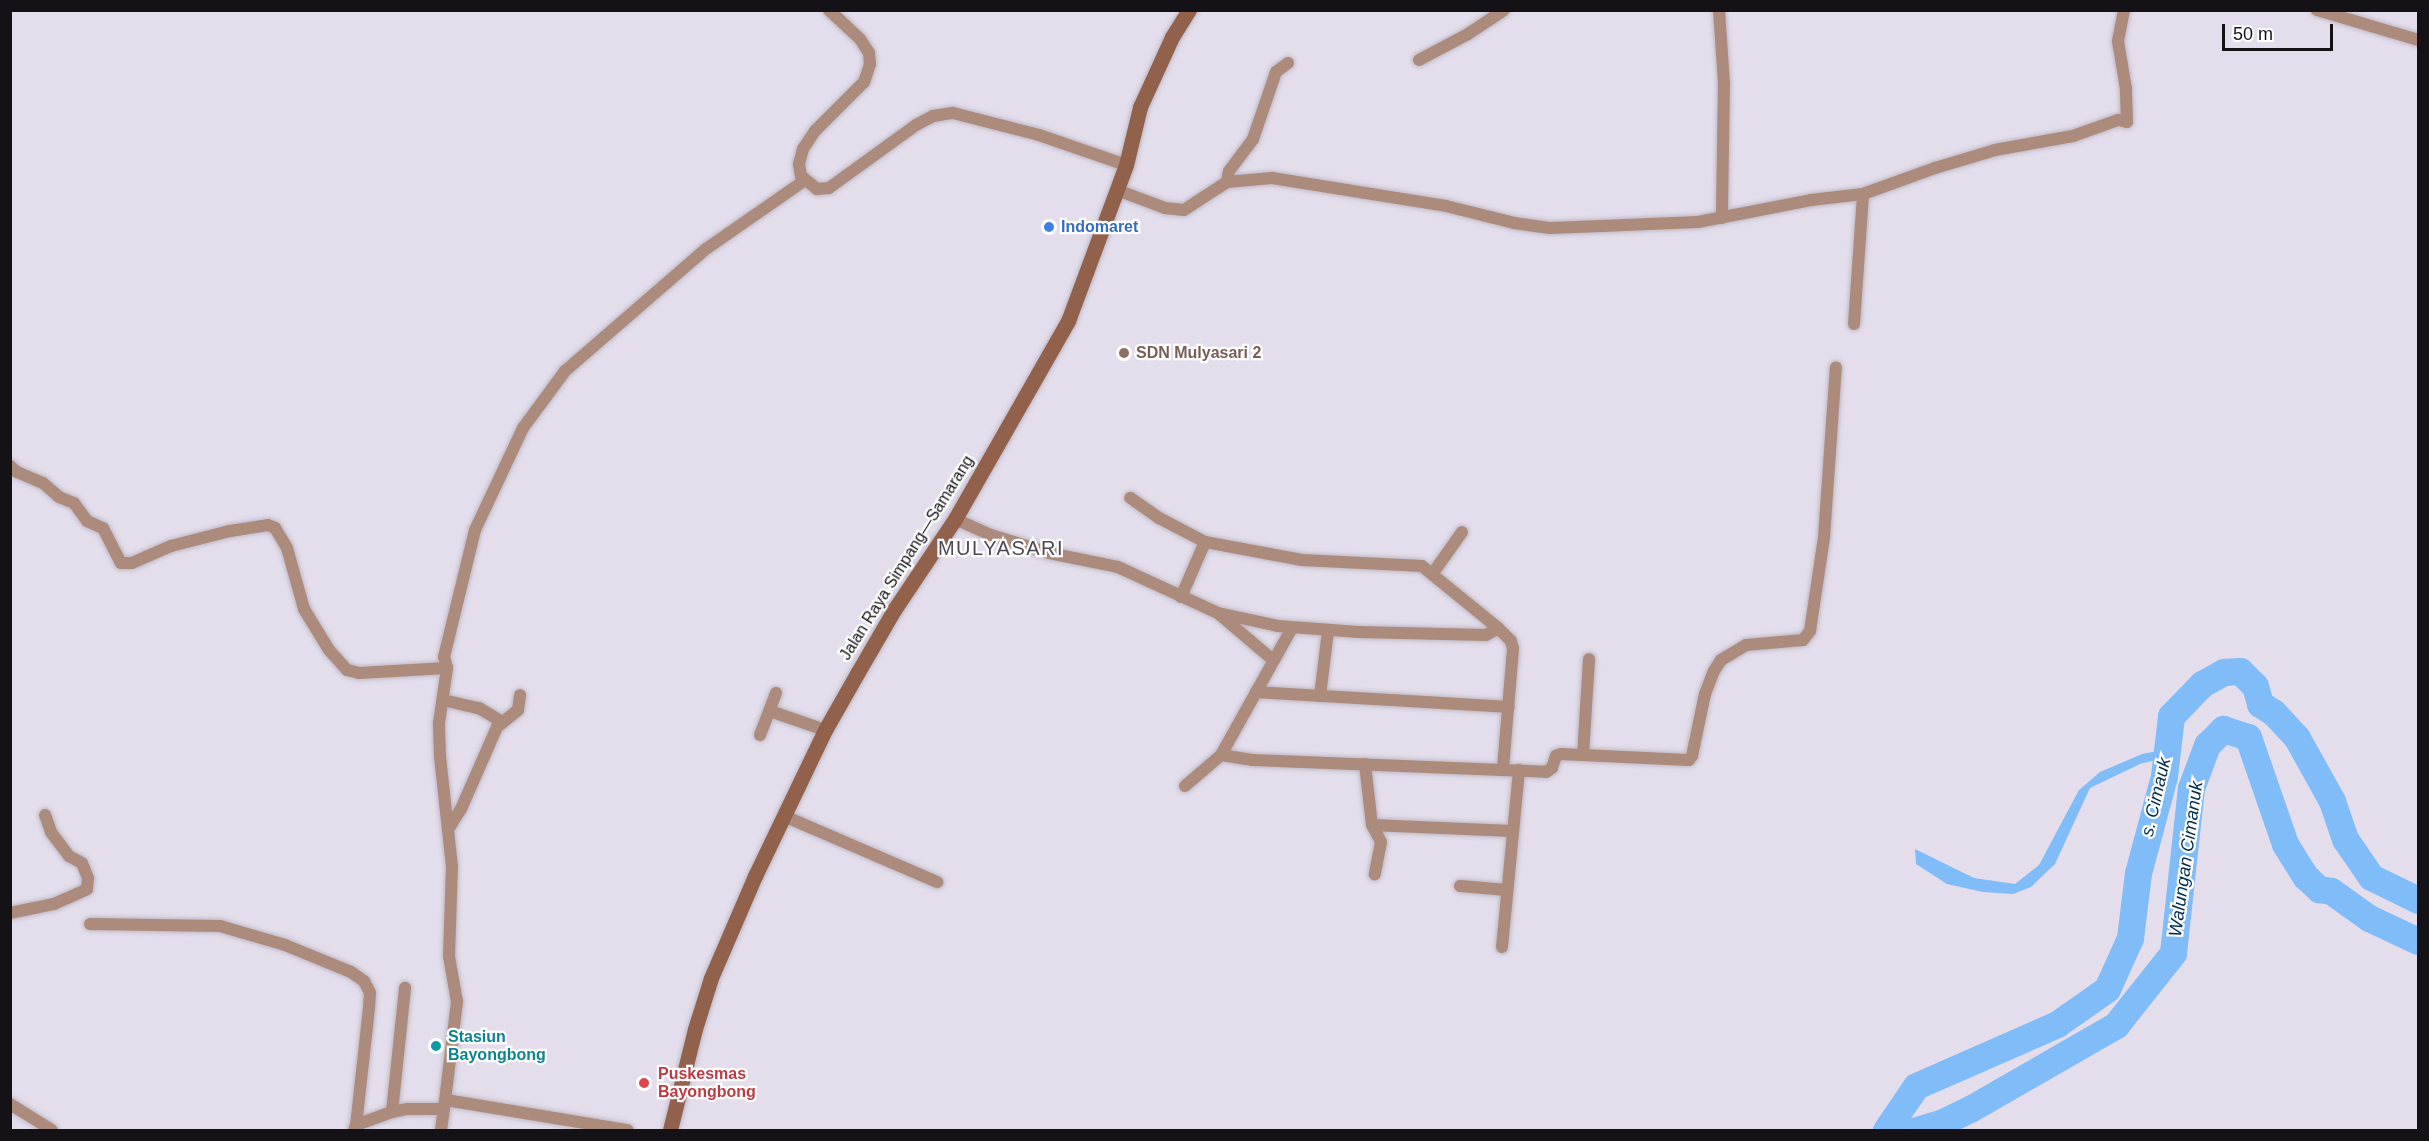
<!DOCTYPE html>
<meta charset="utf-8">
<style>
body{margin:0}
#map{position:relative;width:2429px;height:1141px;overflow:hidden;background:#e4deec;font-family:Helvetica,sans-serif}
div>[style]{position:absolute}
.water>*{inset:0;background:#80bcf7}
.river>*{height:27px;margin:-13.5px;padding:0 13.5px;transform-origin:13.5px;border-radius:13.5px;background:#80bcf7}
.roads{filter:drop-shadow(0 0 2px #bfb9c6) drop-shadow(0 0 2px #bfb9c6)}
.street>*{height:12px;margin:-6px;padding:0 6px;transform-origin:6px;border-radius:6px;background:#ad8b7c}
.secondary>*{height:15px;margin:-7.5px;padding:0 7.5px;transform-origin:7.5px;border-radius:7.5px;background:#91614b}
.dots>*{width:16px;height:16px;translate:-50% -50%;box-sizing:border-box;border:3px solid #fff;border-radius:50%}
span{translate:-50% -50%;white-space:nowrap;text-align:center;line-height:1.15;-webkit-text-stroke:4.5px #fff;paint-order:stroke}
.shop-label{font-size:16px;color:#366cbe;font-weight:700}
.left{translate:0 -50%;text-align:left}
.education-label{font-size:16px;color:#785e54;font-weight:700}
.street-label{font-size:16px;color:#141217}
.culture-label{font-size:16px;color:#0d838f;font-weight:700}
.health-label{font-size:16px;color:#be3a42;font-weight:700}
.water-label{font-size:18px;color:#002e53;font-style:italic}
.quarter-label{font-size:20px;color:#4f4955;letter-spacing:1.5px}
.frame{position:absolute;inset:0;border:12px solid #141217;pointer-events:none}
.scale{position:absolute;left:2222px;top:24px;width:111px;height:27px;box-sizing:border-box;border:3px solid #141217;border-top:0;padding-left:8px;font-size:18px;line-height:21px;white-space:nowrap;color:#141217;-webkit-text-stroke:4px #fff;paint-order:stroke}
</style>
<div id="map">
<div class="water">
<i style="clip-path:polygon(2162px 750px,2164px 776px,2159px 759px,2140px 764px,2090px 788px,2055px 864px,2031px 887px,2013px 894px,1983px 892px,1947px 884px,1916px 864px,1915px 849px,1974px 878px,2015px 884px,2039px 865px,2079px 790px,2100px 772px,2142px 754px)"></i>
</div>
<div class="river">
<i style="left:1886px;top:1130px;width:53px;rotate:-55.7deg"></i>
<i style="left:1916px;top:1086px;width:154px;rotate:-23.7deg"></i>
<i style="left:2057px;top:1024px;width:61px;rotate:-35deg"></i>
<i style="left:2107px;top:989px;width:56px;rotate:-65.7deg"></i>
<i style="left:2130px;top:938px;width:65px;rotate:-83deg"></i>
<i style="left:2138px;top:873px;width:100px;rotate:-75deg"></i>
<i style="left:2164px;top:776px;width:60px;rotate:-83.3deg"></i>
<i style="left:2171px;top:716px;width:45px;rotate:-45.9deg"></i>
<i style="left:2202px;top:684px;width:25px;rotate:-29deg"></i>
<i style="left:2224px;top:672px;width:16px;rotate:-4deg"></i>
<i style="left:2240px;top:671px;width:21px;rotate:45deg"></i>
<i style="left:2255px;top:686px;width:19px;rotate:74deg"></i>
<i style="left:2260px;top:704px;width:15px;rotate:32deg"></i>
<i style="left:2273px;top:712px;width:35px;rotate:47deg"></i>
<i style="left:2297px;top:738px;width:72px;rotate:60.9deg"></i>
<i style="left:2332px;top:801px;width:40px;rotate:71.1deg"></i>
<i style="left:2345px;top:839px;width:46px;rotate:55.6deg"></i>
<i style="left:2371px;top:877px;width:52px;rotate:26.1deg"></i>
<i style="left:1917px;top:1130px;width:27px;rotate:-17deg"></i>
<i style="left:1943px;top:1122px;width:30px;rotate:-26deg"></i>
<i style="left:1970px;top:1109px;width:168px;rotate:-29.9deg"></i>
<i style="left:2116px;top:1025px;width:92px;rotate:-51.6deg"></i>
<i style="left:2173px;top:953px;width:166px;rotate:-83.8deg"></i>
<i style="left:2191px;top:788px;width:46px;rotate:-69.6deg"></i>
<i style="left:2207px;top:745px;width:23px;rotate:-45deg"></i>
<i style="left:2223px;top:729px;width:26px;rotate:18deg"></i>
<i style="left:2248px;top:737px;width:113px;rotate:70.9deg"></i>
<i style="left:2285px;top:844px;width:39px;rotate:58deg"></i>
<i style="left:2306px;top:877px;width:18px;rotate:43deg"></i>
<i style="left:2319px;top:889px;width:12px;rotate:9deg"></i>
<i style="left:2331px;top:891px;width:47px;rotate:35.4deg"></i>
<i style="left:2369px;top:918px;width:54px;rotate:25.1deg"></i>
</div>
<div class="roads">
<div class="street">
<i style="left:829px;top:10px;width:42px;rotate:43.1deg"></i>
<i style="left:860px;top:39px;width:17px;rotate:57deg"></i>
<i style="left:869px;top:53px;width:11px;rotate:85deg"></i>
<i style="left:870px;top:64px;width:19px;rotate:108deg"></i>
<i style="left:864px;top:82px;width:69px;rotate:135deg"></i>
<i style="left:815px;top:131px;width:22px;rotate:124deg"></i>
<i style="left:803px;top:149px;width:16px;rotate:105deg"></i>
<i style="left:799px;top:164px;width:12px;rotate:81deg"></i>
<i style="left:801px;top:176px;width:21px;rotate:39deg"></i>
<i style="left:817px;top:189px;width:12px;rotate:-5deg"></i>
<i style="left:829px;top:188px;width:107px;rotate:-35.9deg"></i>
<i style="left:916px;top:125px;width:19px;rotate:-28deg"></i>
<i style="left:933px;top:116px;width:20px;rotate:-9deg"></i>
<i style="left:953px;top:113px;width:89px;rotate:14.3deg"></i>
<i style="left:1039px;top:135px;width:92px;rotate:19deg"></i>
<i style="left:1719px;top:10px;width:74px;rotate:86.1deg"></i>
<i style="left:1724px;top:84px;width:134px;rotate:90.9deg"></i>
<i style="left:2317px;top:10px;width:105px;rotate:16.5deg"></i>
<i style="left:1419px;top:60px;width:55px;rotate:-28deg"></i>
<i style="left:1468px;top:34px;width:43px;rotate:-33.7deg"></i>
<i style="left:1227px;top:182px;width:11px;rotate:-80deg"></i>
<i style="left:1229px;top:171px;width:40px;rotate:-53deg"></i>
<i style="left:1253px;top:139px;width:71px;rotate:-71.1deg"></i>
<i style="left:1276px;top:72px;width:15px;rotate:-37deg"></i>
<i style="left:1117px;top:190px;width:51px;rotate:20.6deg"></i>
<i style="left:1165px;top:208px;width:19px;rotate:6deg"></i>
<i style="left:1184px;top:210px;width:51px;rotate:-33.1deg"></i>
<i style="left:1227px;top:182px;width:45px;rotate:-5.1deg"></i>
<i style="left:1272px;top:178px;width:176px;rotate:9.1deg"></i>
<i style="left:1446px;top:206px;width:70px;rotate:14deg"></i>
<i style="left:1514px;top:223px;width:36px;rotate:8deg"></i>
<i style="left:1550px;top:228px;width:148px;rotate:-2.3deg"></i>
<i style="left:1698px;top:222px;width:115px;rotate:-11deg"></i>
<i style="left:1811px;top:200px;width:52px;rotate:-6.6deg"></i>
<i style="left:1863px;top:194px;width:77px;rotate:-19.9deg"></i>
<i style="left:1935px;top:168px;width:63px;rotate:-16.7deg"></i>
<i style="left:1995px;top:150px;width:79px;rotate:-10.2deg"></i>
<i style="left:2073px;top:136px;width:48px;rotate:-19.6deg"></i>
<i style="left:2118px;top:120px;width:9px;rotate:13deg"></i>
<i style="left:2127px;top:122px;width:33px;rotate:-92deg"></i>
<i style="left:2126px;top:89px;width:49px;rotate:-99.5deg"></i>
<i style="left:2118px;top:41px;width:32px;rotate:-79deg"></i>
<i style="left:1854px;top:324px;width:130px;rotate:-86deg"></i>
<i style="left:10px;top:466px;width:9px;rotate:41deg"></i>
<i style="left:17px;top:472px;width:28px;rotate:23deg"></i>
<i style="left:43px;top:483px;width:21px;rotate:41deg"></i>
<i style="left:59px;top:497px;width:16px;rotate:22deg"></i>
<i style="left:74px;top:503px;width:22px;rotate:54deg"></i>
<i style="left:87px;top:521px;width:17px;rotate:24deg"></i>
<i style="left:103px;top:528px;width:39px;rotate:63deg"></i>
<i style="left:121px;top:563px;width:11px"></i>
<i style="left:132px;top:563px;width:43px;rotate:-23.6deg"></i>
<i style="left:171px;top:546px;width:61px;rotate:-14.3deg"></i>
<i style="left:230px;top:531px;width:38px;rotate:-9deg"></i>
<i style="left:268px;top:525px;width:8px;rotate:23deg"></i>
<i style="left:275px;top:528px;width:23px;rotate:59deg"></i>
<i style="left:287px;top:548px;width:63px;rotate:74.4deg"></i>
<i style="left:304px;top:609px;width:48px;rotate:58.6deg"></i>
<i style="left:329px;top:650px;width:27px;rotate:48deg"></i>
<i style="left:347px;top:670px;width:12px;rotate:14deg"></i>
<i style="left:359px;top:673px;width:88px;rotate:-3.3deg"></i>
<i style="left:955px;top:519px;width:39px;rotate:24deg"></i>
<i style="left:991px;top:535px;width:61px;rotate:17.2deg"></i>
<i style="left:1049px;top:553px;width:70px;rotate:11.5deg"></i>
<i style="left:1118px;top:567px;width:110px;rotate:24.7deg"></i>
<i style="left:1218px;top:613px;width:61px;rotate:12.2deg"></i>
<i style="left:1278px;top:626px;width:80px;rotate:4.3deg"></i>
<i style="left:1358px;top:632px;width:128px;rotate:1.3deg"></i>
<i style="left:1486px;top:635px;width:14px;rotate:-30deg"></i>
<i style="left:1498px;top:628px;width:98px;rotate:-140.8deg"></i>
<i style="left:1422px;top:566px;width:120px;rotate:-177.1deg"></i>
<i style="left:1302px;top:560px;width:99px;rotate:-169.5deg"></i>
<i style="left:1205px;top:542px;width:52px;rotate:-152.4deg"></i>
<i style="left:1159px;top:518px;width:35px;rotate:-145deg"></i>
<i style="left:1433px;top:573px;width:50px;rotate:-54.7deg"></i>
<i style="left:1181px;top:597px;width:60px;rotate:-66.4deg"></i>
<i style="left:1219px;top:614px;width:71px;rotate:40.4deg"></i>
<i style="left:1498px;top:628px;width:18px;rotate:45deg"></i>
<i style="left:1511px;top:641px;width:8px;rotate:76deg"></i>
<i style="left:1513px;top:649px;width:120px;rotate:94.8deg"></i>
<i style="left:1256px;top:692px;width:253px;rotate:3.4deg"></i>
<i style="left:1320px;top:696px;width:65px;rotate:-83deg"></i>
<i style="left:443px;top:700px;width:37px;rotate:13deg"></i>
<i style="left:479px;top:708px;width:27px;rotate:31deg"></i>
<i style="left:770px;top:711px;width:58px;rotate:19.1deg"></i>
<i style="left:760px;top:735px;width:45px;rotate:-69.1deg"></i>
<i style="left:1221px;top:755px;width:32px;rotate:9deg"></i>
<i style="left:1253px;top:760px;width:293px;rotate:2.3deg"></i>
<i style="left:1546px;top:772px;width:7px;rotate:-34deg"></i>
<i style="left:1552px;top:768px;width:13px;rotate:-72deg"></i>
<i style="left:1556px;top:756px;width:5px;rotate:-22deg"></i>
<i style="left:1561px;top:754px;width:128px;rotate:2.7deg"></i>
<i style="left:1689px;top:760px;width:5px;rotate:-53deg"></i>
<i style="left:1692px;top:756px;width:63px;rotate:-78.2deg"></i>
<i style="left:1705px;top:694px;width:25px;rotate:-69deg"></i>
<i style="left:1714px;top:671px;width:13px;rotate:-58deg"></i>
<i style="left:1721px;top:660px;width:29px;rotate:-31deg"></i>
<i style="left:1746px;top:645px;width:57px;rotate:-5deg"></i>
<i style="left:1803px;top:640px;width:11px;rotate:-52deg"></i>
<i style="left:1810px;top:631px;width:95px;rotate:-81.5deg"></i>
<i style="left:1824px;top:537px;width:170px;rotate:-86deg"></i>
<i style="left:1583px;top:755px;width:96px;rotate:-86.4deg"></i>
<i style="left:1365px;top:764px;width:61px;rotate:83.5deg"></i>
<i style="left:1372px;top:825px;width:19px;rotate:62deg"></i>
<i style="left:1381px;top:842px;width:33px;rotate:101deg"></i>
<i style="left:1185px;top:786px;width:48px;rotate:-40.7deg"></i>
<i style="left:1221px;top:755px;width:145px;rotate:-60.8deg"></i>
<i style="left:784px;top:816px;width:167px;rotate:23.3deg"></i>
<i style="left:1372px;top:825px;width:140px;rotate:2.5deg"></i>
<i style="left:449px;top:828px;width:22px;rotate:-58deg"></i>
<i style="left:461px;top:809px;width:90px;rotate:-66.3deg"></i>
<i style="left:497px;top:727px;width:27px;rotate:-39deg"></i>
<i style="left:518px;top:710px;width:15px;rotate:-82deg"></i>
<i style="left:1460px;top:886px;width:47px;rotate:4.9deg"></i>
<i style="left:10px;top:913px;width:45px;rotate:-11.6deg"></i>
<i style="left:54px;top:904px;width:36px;rotate:-24deg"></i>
<i style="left:87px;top:889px;width:11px;rotate:-85deg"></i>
<i style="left:88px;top:878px;width:16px;rotate:-112deg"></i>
<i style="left:82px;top:863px;width:15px;rotate:-152deg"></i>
<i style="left:69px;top:856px;width:30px;rotate:-127deg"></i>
<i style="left:51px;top:832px;width:18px;rotate:-109deg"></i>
<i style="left:90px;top:924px;width:130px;rotate:0.9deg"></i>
<i style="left:220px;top:926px;width:68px;rotate:16.3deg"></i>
<i style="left:285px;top:945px;width:71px;rotate:22.2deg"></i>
<i style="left:351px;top:972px;width:16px;rotate:35deg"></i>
<i style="left:364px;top:981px;width:13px;rotate:63deg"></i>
<i style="left:370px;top:993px;width:15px;rotate:94deg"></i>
<i style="left:369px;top:1008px;width:118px;rotate:96.3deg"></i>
<i style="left:1502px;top:947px;width:178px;rotate:-84.5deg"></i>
<i style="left:446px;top:1100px;width:184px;rotate:9.4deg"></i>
<i style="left:10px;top:1104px;width:49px;rotate:31.8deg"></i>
<i style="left:392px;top:1112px;width:125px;rotate:-84deg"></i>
<i style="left:354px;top:1130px;width:5px;rotate:-68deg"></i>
<i style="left:356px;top:1125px;width:38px;rotate:-20deg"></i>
<i style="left:392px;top:1112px;width:16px;rotate:-11deg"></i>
<i style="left:408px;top:1109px;width:36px"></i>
<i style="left:444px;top:1109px;width:108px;rotate:-83.1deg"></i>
<i style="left:457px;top:1002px;width:47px;rotate:-99.9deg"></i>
<i style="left:449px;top:956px;width:89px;rotate:-88.1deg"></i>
<i style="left:452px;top:867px;width:112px;rotate:-96.2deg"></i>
<i style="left:440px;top:756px;width:33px;rotate:-92deg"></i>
<i style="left:439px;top:723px;width:56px;rotate:-81.7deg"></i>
<i style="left:447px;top:668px;width:11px;rotate:-105deg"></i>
<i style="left:444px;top:657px;width:131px;rotate:-76.3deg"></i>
<i style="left:475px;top:530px;width:113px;rotate:-64.8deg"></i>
<i style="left:523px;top:428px;width:71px;rotate:-53.6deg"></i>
<i style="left:565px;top:371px;width:186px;rotate:-40.9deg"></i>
<i style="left:706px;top:249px;width:119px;rotate:-34.8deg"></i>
<i style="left:441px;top:1130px;width:21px;rotate:-82deg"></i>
</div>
<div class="secondary">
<i style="left:670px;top:1130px;width:104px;rotate:-76.1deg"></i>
<i style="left:695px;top:1029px;width:53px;rotate:-72.6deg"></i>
<i style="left:711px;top:978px;width:111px;rotate:-66.7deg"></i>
<i style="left:755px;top:876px;width:162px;rotate:-64.4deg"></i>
<i style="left:825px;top:730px;width:67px;rotate:-60.4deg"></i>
<i style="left:858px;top:672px;width:72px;rotate:-59.9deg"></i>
<i style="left:894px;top:610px;width:110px;rotate:-56.2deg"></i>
<i style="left:955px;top:519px;width:228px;rotate:-60.3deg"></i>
<i style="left:1068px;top:321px;width:166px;rotate:-69.6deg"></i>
<i style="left:1126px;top:165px;width:60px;rotate:-76.4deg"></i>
<i style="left:1140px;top:107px;width:77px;rotate:-65.4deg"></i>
<i style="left:1172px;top:37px;width:32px;rotate:-58deg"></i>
</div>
</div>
<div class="dots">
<i style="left:1049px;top:227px;background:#3f7fe0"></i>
<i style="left:1124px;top:353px;background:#8d6e63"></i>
<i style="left:436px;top:1046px;background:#0f9aa8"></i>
<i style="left:644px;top:1083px;background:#e0444e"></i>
</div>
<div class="shop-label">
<span class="left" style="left:1061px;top:227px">Indomaret</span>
</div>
<div class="education-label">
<span class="left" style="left:1136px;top:353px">SDN Mulyasari 2</span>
</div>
<div class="street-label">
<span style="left:907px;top:558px;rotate:-58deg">Jalan Raya Simpang—Samarang</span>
</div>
<div class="culture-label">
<span class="left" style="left:448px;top:1046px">Stasiun<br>Bayongbong</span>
</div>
<div class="health-label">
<span class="left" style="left:658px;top:1083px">Puskesmas<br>Bayongbong</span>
</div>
<div class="water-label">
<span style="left:2156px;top:797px;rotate:-77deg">s. Cimauk</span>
<span style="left:2186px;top:859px;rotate:-82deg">Walungan Cimanuk</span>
</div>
<div class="quarter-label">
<span style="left:1001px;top:548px">MULYASARI</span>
</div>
<div class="frame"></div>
<div class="scale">50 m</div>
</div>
